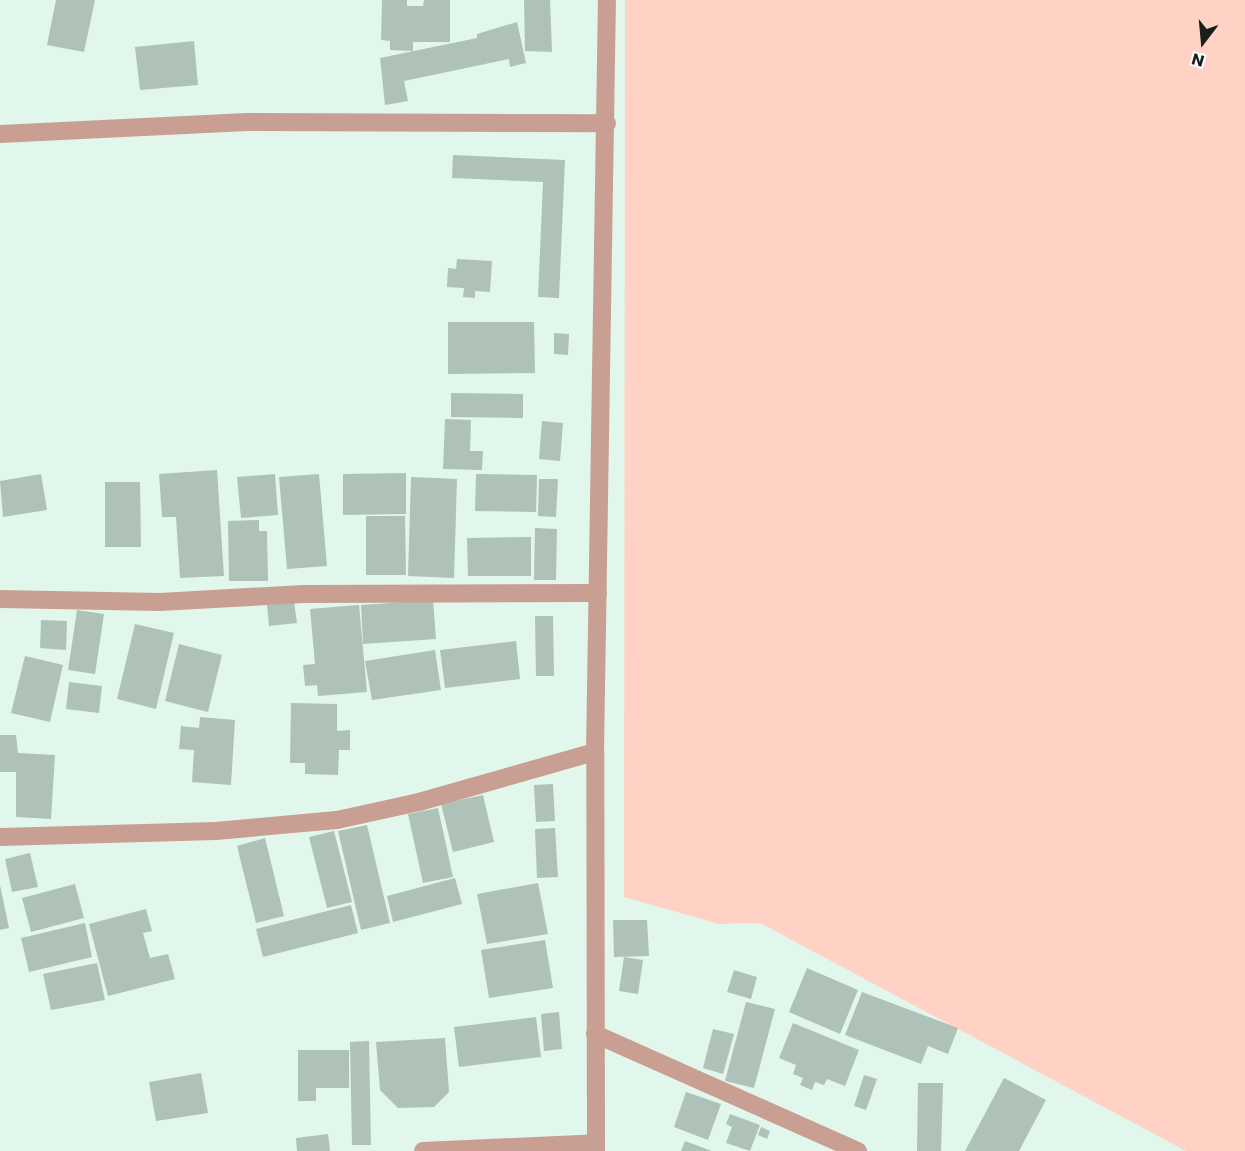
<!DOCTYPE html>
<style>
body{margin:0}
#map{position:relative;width:1245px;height:1151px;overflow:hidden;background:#e2f7ec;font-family:Poppins,sans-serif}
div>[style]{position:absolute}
.green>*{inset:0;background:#ffd2c5}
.building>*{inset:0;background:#aec2b8}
.minor>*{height:18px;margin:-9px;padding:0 9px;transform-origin:9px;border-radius:9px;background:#c99f93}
span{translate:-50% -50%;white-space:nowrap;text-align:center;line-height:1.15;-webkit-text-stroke:6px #fefefe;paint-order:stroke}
.north{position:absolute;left:1173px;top:12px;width:60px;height:60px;-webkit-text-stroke:4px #fefefe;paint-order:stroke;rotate:196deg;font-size:16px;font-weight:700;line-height:24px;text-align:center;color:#18201c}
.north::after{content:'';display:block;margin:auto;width:21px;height:27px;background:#18201c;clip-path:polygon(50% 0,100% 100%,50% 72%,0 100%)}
</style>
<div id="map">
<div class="green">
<i style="clip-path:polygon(625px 0,1245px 0,1245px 1151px,1186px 1151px,760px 923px,719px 924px,624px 897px)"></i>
</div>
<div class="building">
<i style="clip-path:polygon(56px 0,95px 0,84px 52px,47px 45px)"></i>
<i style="clip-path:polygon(382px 0,407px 0,407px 6px,423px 6px,424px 0,450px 0,450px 42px,413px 42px,413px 51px,390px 50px,390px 41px,381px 40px)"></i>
<i style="clip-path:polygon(524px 0,550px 0,552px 52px,525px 51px)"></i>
<i style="clip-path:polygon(517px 22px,526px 63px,510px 67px,509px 59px,404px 81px,408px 101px,385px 105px,380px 58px,477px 38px,477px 34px)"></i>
<i style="clip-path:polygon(194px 41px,198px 85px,140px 90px,135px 47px)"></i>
<i style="clip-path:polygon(453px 155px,565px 160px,559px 298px,538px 297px,543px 182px,452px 178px)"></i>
<i style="clip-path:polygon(457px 259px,492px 261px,490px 292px,475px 291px,475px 298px,463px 297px,464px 288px,447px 287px,448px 268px,456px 269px)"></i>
<i style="clip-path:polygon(448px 322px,534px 322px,535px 373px,448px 374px)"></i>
<i style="clip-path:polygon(554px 333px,569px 334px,568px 355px,554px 354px)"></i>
<i style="clip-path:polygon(451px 393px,523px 394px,523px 418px,451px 417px)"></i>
<i style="clip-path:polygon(445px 419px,471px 420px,470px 451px,483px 451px,482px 470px,443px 469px)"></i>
<i style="clip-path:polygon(542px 421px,563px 423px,560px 461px,539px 459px)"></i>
<i style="clip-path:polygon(217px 470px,224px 576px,180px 578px,176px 517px,162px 517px,159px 474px)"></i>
<i style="clip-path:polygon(406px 473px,406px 514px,343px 515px,343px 474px)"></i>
<i style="clip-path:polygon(41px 474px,47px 510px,3px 517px,0 481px)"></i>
<i style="clip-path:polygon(275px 474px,278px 515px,241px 518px,237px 477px)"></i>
<i style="clip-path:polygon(319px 474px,327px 566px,287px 569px,279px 477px)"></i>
<i style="clip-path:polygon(476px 474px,537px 475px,536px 512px,475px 511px)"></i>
<i style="clip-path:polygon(411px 477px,457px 479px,454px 578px,408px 576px)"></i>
<i style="clip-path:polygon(539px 479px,558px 479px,556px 517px,538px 516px)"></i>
<i style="clip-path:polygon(105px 482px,140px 482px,141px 547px,105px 547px)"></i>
<i style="clip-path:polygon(366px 516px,405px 516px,406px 575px,366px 575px)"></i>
<i style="clip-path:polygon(259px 520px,259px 531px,267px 531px,268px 581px,229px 581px,228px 521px)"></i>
<i style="clip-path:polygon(535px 528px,557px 529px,556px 580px,534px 580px)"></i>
<i style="clip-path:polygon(531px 537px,531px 576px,468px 576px,467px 538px)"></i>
<i style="clip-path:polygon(433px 600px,436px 639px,363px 644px,361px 605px)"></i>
<i style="clip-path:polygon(294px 602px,297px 623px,269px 626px,267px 605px)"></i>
<i style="clip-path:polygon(359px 605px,367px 692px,318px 696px,317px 685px,305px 686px,303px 665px,315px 664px,310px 609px)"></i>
<i style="clip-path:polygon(77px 610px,104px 614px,95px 674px,68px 670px)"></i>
<i style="clip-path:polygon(535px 616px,553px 616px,554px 676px,536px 676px)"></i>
<i style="clip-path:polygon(41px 620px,67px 621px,66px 650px,40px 648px)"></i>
<i style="clip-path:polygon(135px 624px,174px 633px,156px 709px,117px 699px)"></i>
<i style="clip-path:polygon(516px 641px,520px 679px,445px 688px,440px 650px)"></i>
<i style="clip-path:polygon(179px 644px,222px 655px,208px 712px,165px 701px)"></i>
<i style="clip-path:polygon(435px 650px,441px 690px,372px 700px,365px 661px)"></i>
<i style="clip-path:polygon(25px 656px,63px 665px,50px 722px,11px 713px)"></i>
<i style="clip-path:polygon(69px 682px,102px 686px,99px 713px,66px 709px)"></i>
<i style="clip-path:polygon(291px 703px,337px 704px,337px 731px,350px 730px,350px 750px,339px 750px,338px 775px,305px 774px,305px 763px,290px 763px)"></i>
<i style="clip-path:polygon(200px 717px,235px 720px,231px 785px,192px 782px,194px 750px,179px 749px,181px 726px,199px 728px)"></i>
<i style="clip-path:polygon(0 735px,16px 735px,18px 753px,55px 755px,51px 819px,16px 817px,16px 772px,0 772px)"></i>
<i style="clip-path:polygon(553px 784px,555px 821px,536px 822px,534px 785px)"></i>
<i style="clip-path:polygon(483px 795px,494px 842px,453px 852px,441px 804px)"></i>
<i style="clip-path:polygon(438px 808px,453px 877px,423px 883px,408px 814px)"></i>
<i style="clip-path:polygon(367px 825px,390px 923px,361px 930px,338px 831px)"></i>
<i style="clip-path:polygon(555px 828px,558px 877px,537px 878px,535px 829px)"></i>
<i style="clip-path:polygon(334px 831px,352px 902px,327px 908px,309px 837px)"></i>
<i style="clip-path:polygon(265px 838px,284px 916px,256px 923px,237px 846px)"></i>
<i style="clip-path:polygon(30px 853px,38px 887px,12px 892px,5px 859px)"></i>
<i style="clip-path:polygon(455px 878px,462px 904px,393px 922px,387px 896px)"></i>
<i style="clip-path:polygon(538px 883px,548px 934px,487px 944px,477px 894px)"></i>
<i style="clip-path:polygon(75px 884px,84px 918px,31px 932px,22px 898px)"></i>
<i style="clip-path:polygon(0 885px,9px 928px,0 930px)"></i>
<i style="clip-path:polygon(351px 905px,358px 933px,263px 957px,256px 929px)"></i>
<i style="clip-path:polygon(146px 909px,152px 931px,143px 933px,150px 958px,168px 954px,175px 979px,108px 996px,89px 924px)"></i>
<i style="clip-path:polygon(613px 920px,647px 920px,649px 956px,614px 957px)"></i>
<i style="clip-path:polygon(85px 923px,92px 957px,29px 972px,21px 938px)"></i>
<i style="clip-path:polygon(545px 940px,553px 988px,489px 998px,481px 950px)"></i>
<i style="clip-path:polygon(624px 957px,643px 960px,638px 994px,619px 991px)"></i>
<i style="clip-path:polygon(97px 963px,105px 1000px,51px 1010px,43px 974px)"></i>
<i style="clip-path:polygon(807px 968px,858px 990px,840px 1034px,789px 1012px)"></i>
<i style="clip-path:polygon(734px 970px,757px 977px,751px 999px,727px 992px)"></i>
<i style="clip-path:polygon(862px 992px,958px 1028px,948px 1054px,928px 1046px,921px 1064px,845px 1035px)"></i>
<i style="clip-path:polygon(746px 1002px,775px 1009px,754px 1088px,725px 1081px)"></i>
<i style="clip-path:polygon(559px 1012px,562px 1049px,544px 1051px,541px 1014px)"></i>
<i style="clip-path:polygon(536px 1017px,541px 1057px,459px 1067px,454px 1027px)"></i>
<i style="clip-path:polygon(793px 1023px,859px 1050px,845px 1086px,827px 1079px,824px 1085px,815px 1082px,812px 1090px,800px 1085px,803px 1078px,793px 1074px,796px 1065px,779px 1058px)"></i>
<i style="clip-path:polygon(713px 1029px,734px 1034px,723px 1074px,703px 1068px)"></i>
<i style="clip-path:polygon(445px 1038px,449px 1092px,434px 1107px,398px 1108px,380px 1090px,376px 1042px)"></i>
<i style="clip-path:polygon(369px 1041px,371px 1145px,352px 1145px,350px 1042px)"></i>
<i style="clip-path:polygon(298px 1050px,349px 1050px,349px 1088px,316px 1088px,316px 1101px,298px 1101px)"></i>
<i style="clip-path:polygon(201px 1073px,208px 1113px,156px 1121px,149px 1082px)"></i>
<i style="clip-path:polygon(864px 1075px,877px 1079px,866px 1110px,854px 1106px)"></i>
<i style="clip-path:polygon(1004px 1078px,1046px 1100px,1019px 1151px,965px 1151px)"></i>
<i style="clip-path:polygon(918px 1083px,943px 1083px,941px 1151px,917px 1151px)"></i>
<i style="clip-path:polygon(686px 1092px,721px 1104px,708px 1140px,674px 1127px)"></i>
<i style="clip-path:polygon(730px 1114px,760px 1125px,750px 1151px,726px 1143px,732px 1127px,726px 1124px)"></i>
<i style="clip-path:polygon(761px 1127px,770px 1131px,767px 1139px,758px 1135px)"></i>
<i style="clip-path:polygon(328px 1134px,330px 1151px,297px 1151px,296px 1138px)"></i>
<i style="clip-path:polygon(685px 1141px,712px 1151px,681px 1151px)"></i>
</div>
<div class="minor">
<i style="left:0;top:134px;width:247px;rotate:-2.8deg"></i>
<i style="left:247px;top:122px;width:360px;rotate:0.2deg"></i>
<i style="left:0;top:599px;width:160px;rotate:1.1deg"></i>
<i style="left:160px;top:602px;width:144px;rotate:-3.2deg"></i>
<i style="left:304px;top:594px;width:294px;rotate:-0.2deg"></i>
<i style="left:0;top:837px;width:216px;rotate:-1.6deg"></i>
<i style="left:216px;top:831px;width:121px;rotate:-5.2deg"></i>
<i style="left:337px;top:820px;width:84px;rotate:-12.4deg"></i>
<i style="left:419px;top:802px;width:183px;rotate:-15.9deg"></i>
<i style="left:595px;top:1034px;width:288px;rotate:24deg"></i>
<i style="left:423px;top:1151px;width:173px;rotate:-2.6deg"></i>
<i style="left:596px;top:1151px;width:399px;rotate:-90.1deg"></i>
<i style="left:595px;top:752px;width:752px;rotate:-89.09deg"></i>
</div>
<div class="north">N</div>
</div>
